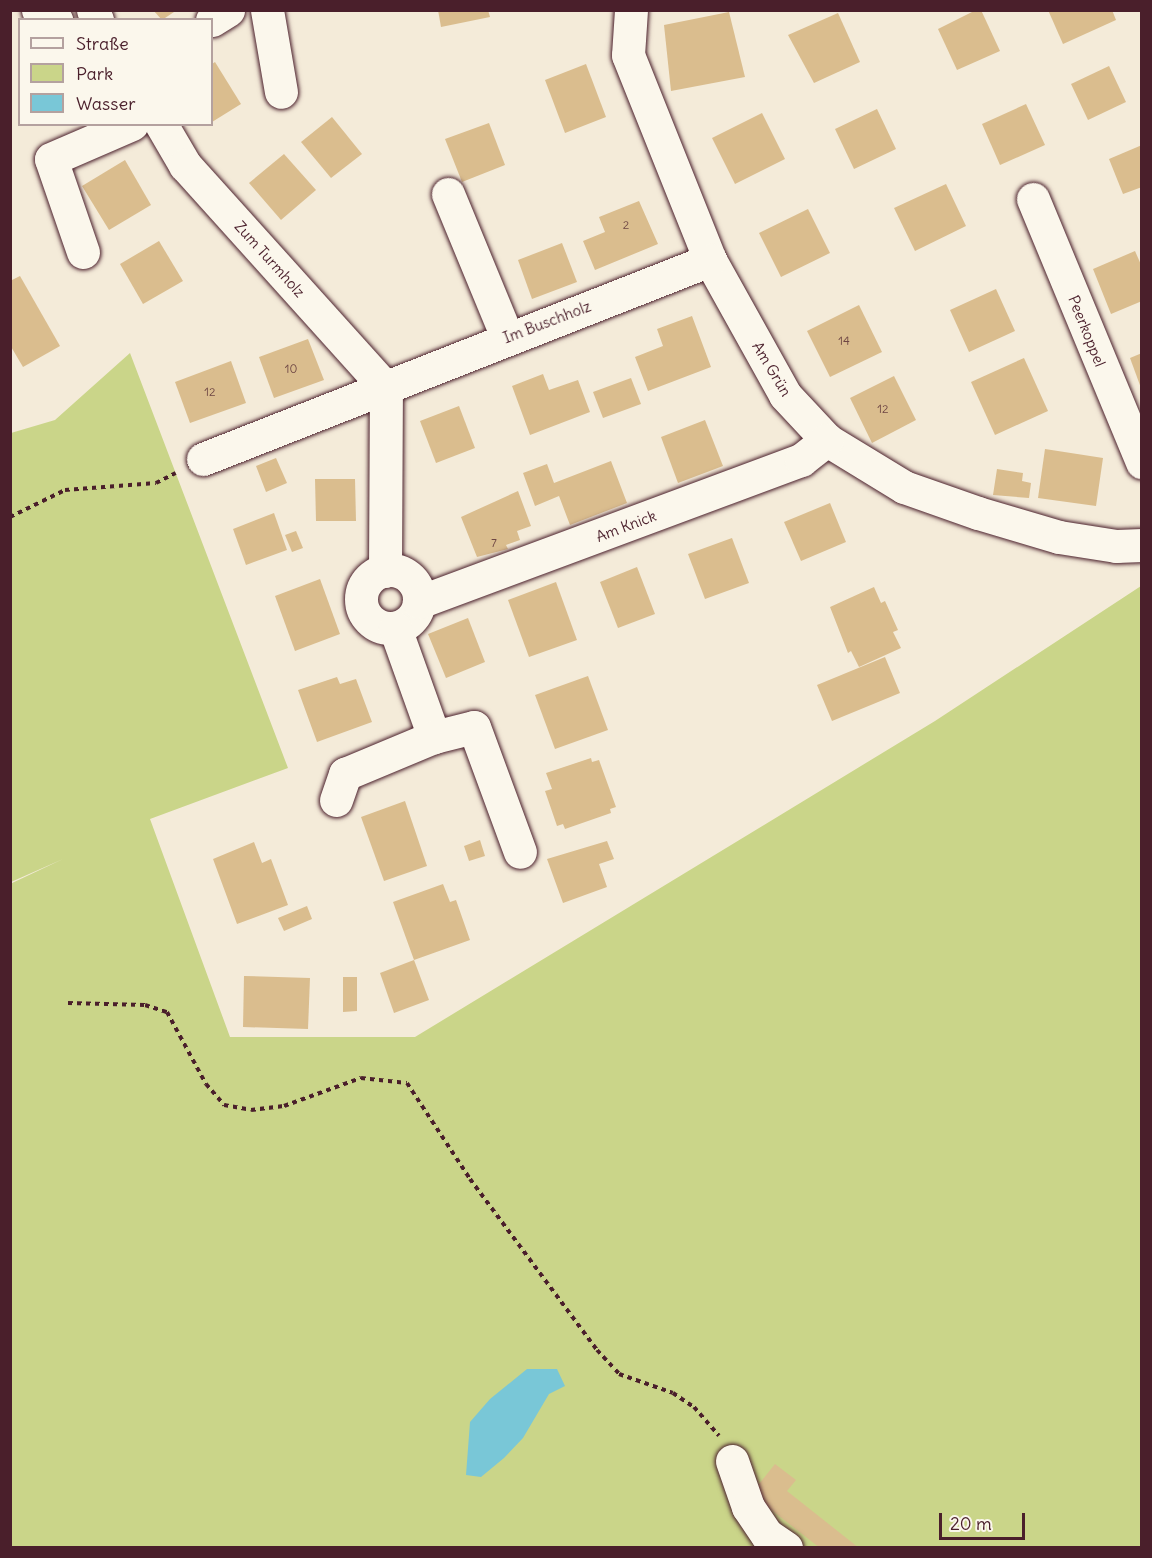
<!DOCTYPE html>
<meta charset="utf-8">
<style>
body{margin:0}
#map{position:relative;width:1152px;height:1558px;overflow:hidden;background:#f4ebd9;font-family:Delius,sans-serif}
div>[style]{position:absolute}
.green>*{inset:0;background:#cad589}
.water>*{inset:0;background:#79c7d7}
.building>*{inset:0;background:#dabd8e}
.path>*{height:4px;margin-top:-2px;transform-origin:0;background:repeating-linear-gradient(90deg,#4a1f2b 0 4.5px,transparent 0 9px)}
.roads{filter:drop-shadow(0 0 2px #4a1f2b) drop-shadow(0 0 2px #4a1f2b)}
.minor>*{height:33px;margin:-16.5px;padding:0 16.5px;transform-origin:16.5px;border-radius:16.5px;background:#fbf7ec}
.minor>.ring{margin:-16.5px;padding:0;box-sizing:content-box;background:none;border:33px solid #fbf7ec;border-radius:50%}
span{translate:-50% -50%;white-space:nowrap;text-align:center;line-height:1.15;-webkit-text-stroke:6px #fbf7ec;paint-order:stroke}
.number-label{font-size:12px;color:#6e4644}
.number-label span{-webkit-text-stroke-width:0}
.street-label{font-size:15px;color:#4a1f2b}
.frame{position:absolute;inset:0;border:12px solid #4a1f2b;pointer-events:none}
.legend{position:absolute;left:18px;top:18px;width:195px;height:108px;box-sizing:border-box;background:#fbf7ec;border:2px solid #b4a19f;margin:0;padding:8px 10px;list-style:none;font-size:18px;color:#4a1f2b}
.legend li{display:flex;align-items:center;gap:12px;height:30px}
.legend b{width:30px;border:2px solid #b4a19f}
.scale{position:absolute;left:939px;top:1513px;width:86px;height:27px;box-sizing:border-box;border:3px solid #4a1f2b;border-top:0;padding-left:8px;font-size:18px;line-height:21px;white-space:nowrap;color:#4a1f2b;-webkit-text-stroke:4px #fbf7ec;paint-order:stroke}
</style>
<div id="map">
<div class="green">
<i style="clip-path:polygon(130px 353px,288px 768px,150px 819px,230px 1037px,415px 1037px,935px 721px,1141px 586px,1141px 1547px,11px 1547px,10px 884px,63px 859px,11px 882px,11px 433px,55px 420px)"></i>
</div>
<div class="water">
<i style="clip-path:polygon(527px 1369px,557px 1369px,565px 1386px,549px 1394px,523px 1438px,504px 1458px,481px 1477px,466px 1475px,470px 1422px,490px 1399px)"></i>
</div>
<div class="building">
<i style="clip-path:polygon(153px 10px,177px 10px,162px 20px)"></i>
<i style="clip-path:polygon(438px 10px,488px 10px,490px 17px,441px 27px)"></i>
<i style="clip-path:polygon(976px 10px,981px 10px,1000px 51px,957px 70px,938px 29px)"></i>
<i style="clip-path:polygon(1048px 10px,1112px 10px,1116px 20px,1063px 44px)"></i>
<i style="clip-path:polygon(729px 12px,745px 77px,671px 91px,664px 25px)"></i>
<i style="clip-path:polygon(838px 13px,860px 62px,814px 83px,788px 35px)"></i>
<i style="clip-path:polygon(215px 62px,241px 104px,212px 122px,212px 64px)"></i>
<i style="clip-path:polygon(586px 64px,606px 117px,565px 133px,545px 80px)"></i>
<i style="clip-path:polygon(1109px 66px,1126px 102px,1088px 120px,1071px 84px)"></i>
<i style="clip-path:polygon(1026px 104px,1045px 145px,1000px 165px,982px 124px)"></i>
<i style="clip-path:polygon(877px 109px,896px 149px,854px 169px,835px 129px)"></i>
<i style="clip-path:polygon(762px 113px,785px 159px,735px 184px,712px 138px)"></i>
<i style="clip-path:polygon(332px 117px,362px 154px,331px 178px,301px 142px)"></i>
<i style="clip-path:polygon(489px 123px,505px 165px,462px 182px,445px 139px)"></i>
<i style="clip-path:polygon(1142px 145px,1142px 187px,1123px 194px,1109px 159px)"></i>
<i style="clip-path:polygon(284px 154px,316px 190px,281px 220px,249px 183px)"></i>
<i style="clip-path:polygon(125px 160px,151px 205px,109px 230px,82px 186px)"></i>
<i style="clip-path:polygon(946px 184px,966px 226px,915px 251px,894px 208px)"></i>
<i style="clip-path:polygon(639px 201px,658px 244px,595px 270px,583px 241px,605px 232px,599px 217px)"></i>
<i style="clip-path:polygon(808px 209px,830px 253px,781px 277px,759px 233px)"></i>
<i style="clip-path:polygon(159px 241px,183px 281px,143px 304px,120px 264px)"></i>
<i style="clip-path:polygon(562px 243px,577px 282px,532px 299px,518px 260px)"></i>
<i style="clip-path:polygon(1135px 251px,1142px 267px,1142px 301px,1111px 314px,1093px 269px)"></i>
<i style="clip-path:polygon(20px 276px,60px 346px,23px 367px,10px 345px,10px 281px)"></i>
<i style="clip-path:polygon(996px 289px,1015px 331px,969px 352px,950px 310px)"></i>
<i style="clip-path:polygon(859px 305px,882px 352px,830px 377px,807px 331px)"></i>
<i style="clip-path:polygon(692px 316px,711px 367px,648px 391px,635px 357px,663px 346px,657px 329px)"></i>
<i style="clip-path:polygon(308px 339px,324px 380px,274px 398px,259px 357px)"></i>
<i style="clip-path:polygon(1142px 353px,1142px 388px,1141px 388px,1130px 358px)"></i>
<i style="clip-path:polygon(1024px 358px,1048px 411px,995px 435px,971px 382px)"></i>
<i style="clip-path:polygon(231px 361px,246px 403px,190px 423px,175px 382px)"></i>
<i style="clip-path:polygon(543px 374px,549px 390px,578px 380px,590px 412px,530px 435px,512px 386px)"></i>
<i style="clip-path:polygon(894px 376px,916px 420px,872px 443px,850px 398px)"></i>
<i style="clip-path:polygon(631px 378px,641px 404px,603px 418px,593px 392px)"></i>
<i style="clip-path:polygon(459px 406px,475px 448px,436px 463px,420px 421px)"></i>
<i style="clip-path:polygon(705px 420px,723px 466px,678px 483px,661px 437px)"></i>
<i style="clip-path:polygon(1045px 449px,1103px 458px,1096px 506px,1038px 498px)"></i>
<i style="clip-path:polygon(276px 458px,287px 483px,266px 492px,256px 466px)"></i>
<i style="clip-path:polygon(611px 461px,627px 503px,570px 525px,559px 496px,535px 506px,523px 473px,547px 464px,554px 483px)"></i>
<i style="clip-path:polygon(997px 469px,1023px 473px,1022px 481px,1031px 483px,1029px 498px,993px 495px)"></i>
<i style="clip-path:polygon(315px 479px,355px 479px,356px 521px,316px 521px)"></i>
<i style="clip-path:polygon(518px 491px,531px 526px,517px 531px,520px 540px,506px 545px,508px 549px,477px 557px,461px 517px)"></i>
<i style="clip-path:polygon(830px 503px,846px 542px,801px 561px,784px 522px)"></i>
<i style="clip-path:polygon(274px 513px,287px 550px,246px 565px,233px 529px)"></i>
<i style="clip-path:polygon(296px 531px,303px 548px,292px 552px,285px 535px)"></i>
<i style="clip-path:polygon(732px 538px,749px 583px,705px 599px,688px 554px)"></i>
<i style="clip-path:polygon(637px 567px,655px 614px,618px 628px,600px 582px)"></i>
<i style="clip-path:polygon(320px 579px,340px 634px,295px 651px,275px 596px)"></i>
<i style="clip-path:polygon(556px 582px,577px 640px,529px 657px,508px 600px)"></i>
<i style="clip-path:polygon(874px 587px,881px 603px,885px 601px,898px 630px,893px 632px,901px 648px,859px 667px,851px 651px,848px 653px,830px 607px)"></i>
<i style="clip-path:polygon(468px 618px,485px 662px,446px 678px,428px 634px)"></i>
<i style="clip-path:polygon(885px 657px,900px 693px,832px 721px,817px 685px)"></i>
<i style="clip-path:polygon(588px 676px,608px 730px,555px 749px,535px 695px)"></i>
<i style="clip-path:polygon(337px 677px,340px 684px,356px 679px,372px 722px,317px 742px,298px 690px)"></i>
<i style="clip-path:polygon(591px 758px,592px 762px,599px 760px,616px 807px,610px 809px,611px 813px,565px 829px,563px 824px,557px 826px,545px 791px,552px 789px,546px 773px)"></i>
<i style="clip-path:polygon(405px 801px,427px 866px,384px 881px,361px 817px)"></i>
<i style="clip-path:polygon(480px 840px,485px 856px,469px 861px,464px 846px)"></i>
<i style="clip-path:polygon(607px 841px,614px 859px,599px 864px,607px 887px,563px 903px,547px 859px)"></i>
<i style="clip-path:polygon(254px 842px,262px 863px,271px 859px,288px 905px,237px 924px,213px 859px)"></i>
<i style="clip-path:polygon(443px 884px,450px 902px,456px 900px,470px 940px,414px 960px,393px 902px)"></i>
<i style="clip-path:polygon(307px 906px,312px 919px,284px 931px,278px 918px)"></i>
<i style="clip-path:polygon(414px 960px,429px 1000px,394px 1013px,380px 973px)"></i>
<i style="clip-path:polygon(244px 976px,310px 978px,308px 1029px,243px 1027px)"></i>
<i style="clip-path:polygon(343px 977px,357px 977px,357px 1011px,343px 1012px)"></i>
<i style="clip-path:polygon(775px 1464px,796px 1480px,787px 1491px,859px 1548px,820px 1548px,751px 1494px)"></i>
</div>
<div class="path">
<i style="left:10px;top:517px;width:61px;rotate:-26.1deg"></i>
<i style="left:65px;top:490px;width:91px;rotate:-4.4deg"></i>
<i style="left:156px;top:483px;width:22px;rotate:-27deg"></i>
<i style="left:68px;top:1003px;width:77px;rotate:1.5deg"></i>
<i style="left:145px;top:1005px;width:23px;rotate:18deg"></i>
<i style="left:167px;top:1012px;width:82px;rotate:61.6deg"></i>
<i style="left:206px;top:1084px;width:28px;rotate:49deg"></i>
<i style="left:224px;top:1105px;width:27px;rotate:10deg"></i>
<i style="left:251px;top:1110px;width:33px;rotate:-7deg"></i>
<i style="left:284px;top:1106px;width:82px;rotate:-20deg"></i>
<i style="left:361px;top:1078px;width:46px;rotate:6.2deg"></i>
<i style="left:407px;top:1083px;width:115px;rotate:56.7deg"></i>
<i style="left:470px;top:1179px;width:213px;rotate:53.4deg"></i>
<i style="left:597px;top:1350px;width:33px;rotate:47deg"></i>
<i style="left:619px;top:1374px;width:57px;rotate:19.4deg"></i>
<i style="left:673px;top:1393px;width:25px;rotate:34deg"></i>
<i style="left:694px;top:1407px;width:38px;rotate:49deg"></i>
</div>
<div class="roads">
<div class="minor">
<i style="left:38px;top:10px;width:21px;rotate:29deg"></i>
<i style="left:93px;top:10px;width:11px;rotate:68deg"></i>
<i style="left:267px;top:10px;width:83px;rotate:80.3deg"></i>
<i style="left:631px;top:10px;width:45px;rotate:93.8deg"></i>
<i style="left:628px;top:55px;width:221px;rotate:68.2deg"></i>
<i style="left:710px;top:260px;width:154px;rotate:60.9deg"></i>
<i style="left:785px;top:395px;width:62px;rotate:47deg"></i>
<i style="left:827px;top:440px;width:90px;rotate:31.4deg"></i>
<i style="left:904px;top:487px;width:78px;rotate:19.4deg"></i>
<i style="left:978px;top:513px;width:84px;rotate:16.5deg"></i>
<i style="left:1059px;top:537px;width:58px;rotate:9deg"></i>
<i style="left:1116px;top:546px;width:26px;rotate:-2deg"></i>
<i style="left:212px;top:20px;width:19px;rotate:-32deg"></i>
<i style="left:161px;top:124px;width:48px;rotate:59.7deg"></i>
<i style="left:185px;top:165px;width:300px;rotate:48deg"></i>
<i style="left:448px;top:194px;width:155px;rotate:67.6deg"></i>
<i style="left:1033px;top:199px;width:285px;rotate:67.5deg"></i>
<i style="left:83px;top:252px;width:98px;rotate:-109deg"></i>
<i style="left:51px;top:159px;width:88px;rotate:-23.4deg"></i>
<i style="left:203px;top:459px;width:545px;rotate:-21.43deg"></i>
<i class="ring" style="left:361px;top:570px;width:25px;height:25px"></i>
<i style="left:385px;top:571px;width:183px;rotate:-89.7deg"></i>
<i style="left:419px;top:602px;width:408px;rotate:-20.4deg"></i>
<i style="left:801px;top:460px;width:33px;rotate:-38deg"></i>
<i style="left:395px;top:628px;width:116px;rotate:70.3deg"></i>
<i style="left:336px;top:800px;width:28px;rotate:-71deg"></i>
<i style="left:345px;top:774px;width:96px;rotate:-22.6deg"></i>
<i style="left:434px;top:737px;width:41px;rotate:-14deg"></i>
<i style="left:474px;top:727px;width:133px;rotate:69.8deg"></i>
<i style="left:732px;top:1461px;width:49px;rotate:70.8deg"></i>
<i style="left:748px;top:1507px;width:34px;rotate:56deg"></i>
<i style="left:767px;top:1535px;width:23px;rotate:34deg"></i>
</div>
</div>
<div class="number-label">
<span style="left:626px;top:225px">2</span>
<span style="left:844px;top:341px">14</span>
<span style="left:291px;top:369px">10</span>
<span style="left:210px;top:392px">12</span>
<span style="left:883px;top:409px">12</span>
<span style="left:494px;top:543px">7</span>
</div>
<div class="street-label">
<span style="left:270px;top:259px;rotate:48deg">Zum Turmholz</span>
<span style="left:547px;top:322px;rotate:-21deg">Im Buschholz</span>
<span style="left:1087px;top:331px;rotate:68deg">Peerkoppel</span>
<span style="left:772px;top:369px;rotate:59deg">Am Grün</span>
<span style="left:626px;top:526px;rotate:-21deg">Am Knick</span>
</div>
<div class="frame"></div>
<ul class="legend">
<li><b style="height:8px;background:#fbf7ec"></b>Straße</li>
<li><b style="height:16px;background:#cad589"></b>Park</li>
<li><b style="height:16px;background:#79c7d7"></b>Wasser</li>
</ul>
<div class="scale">20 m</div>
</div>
